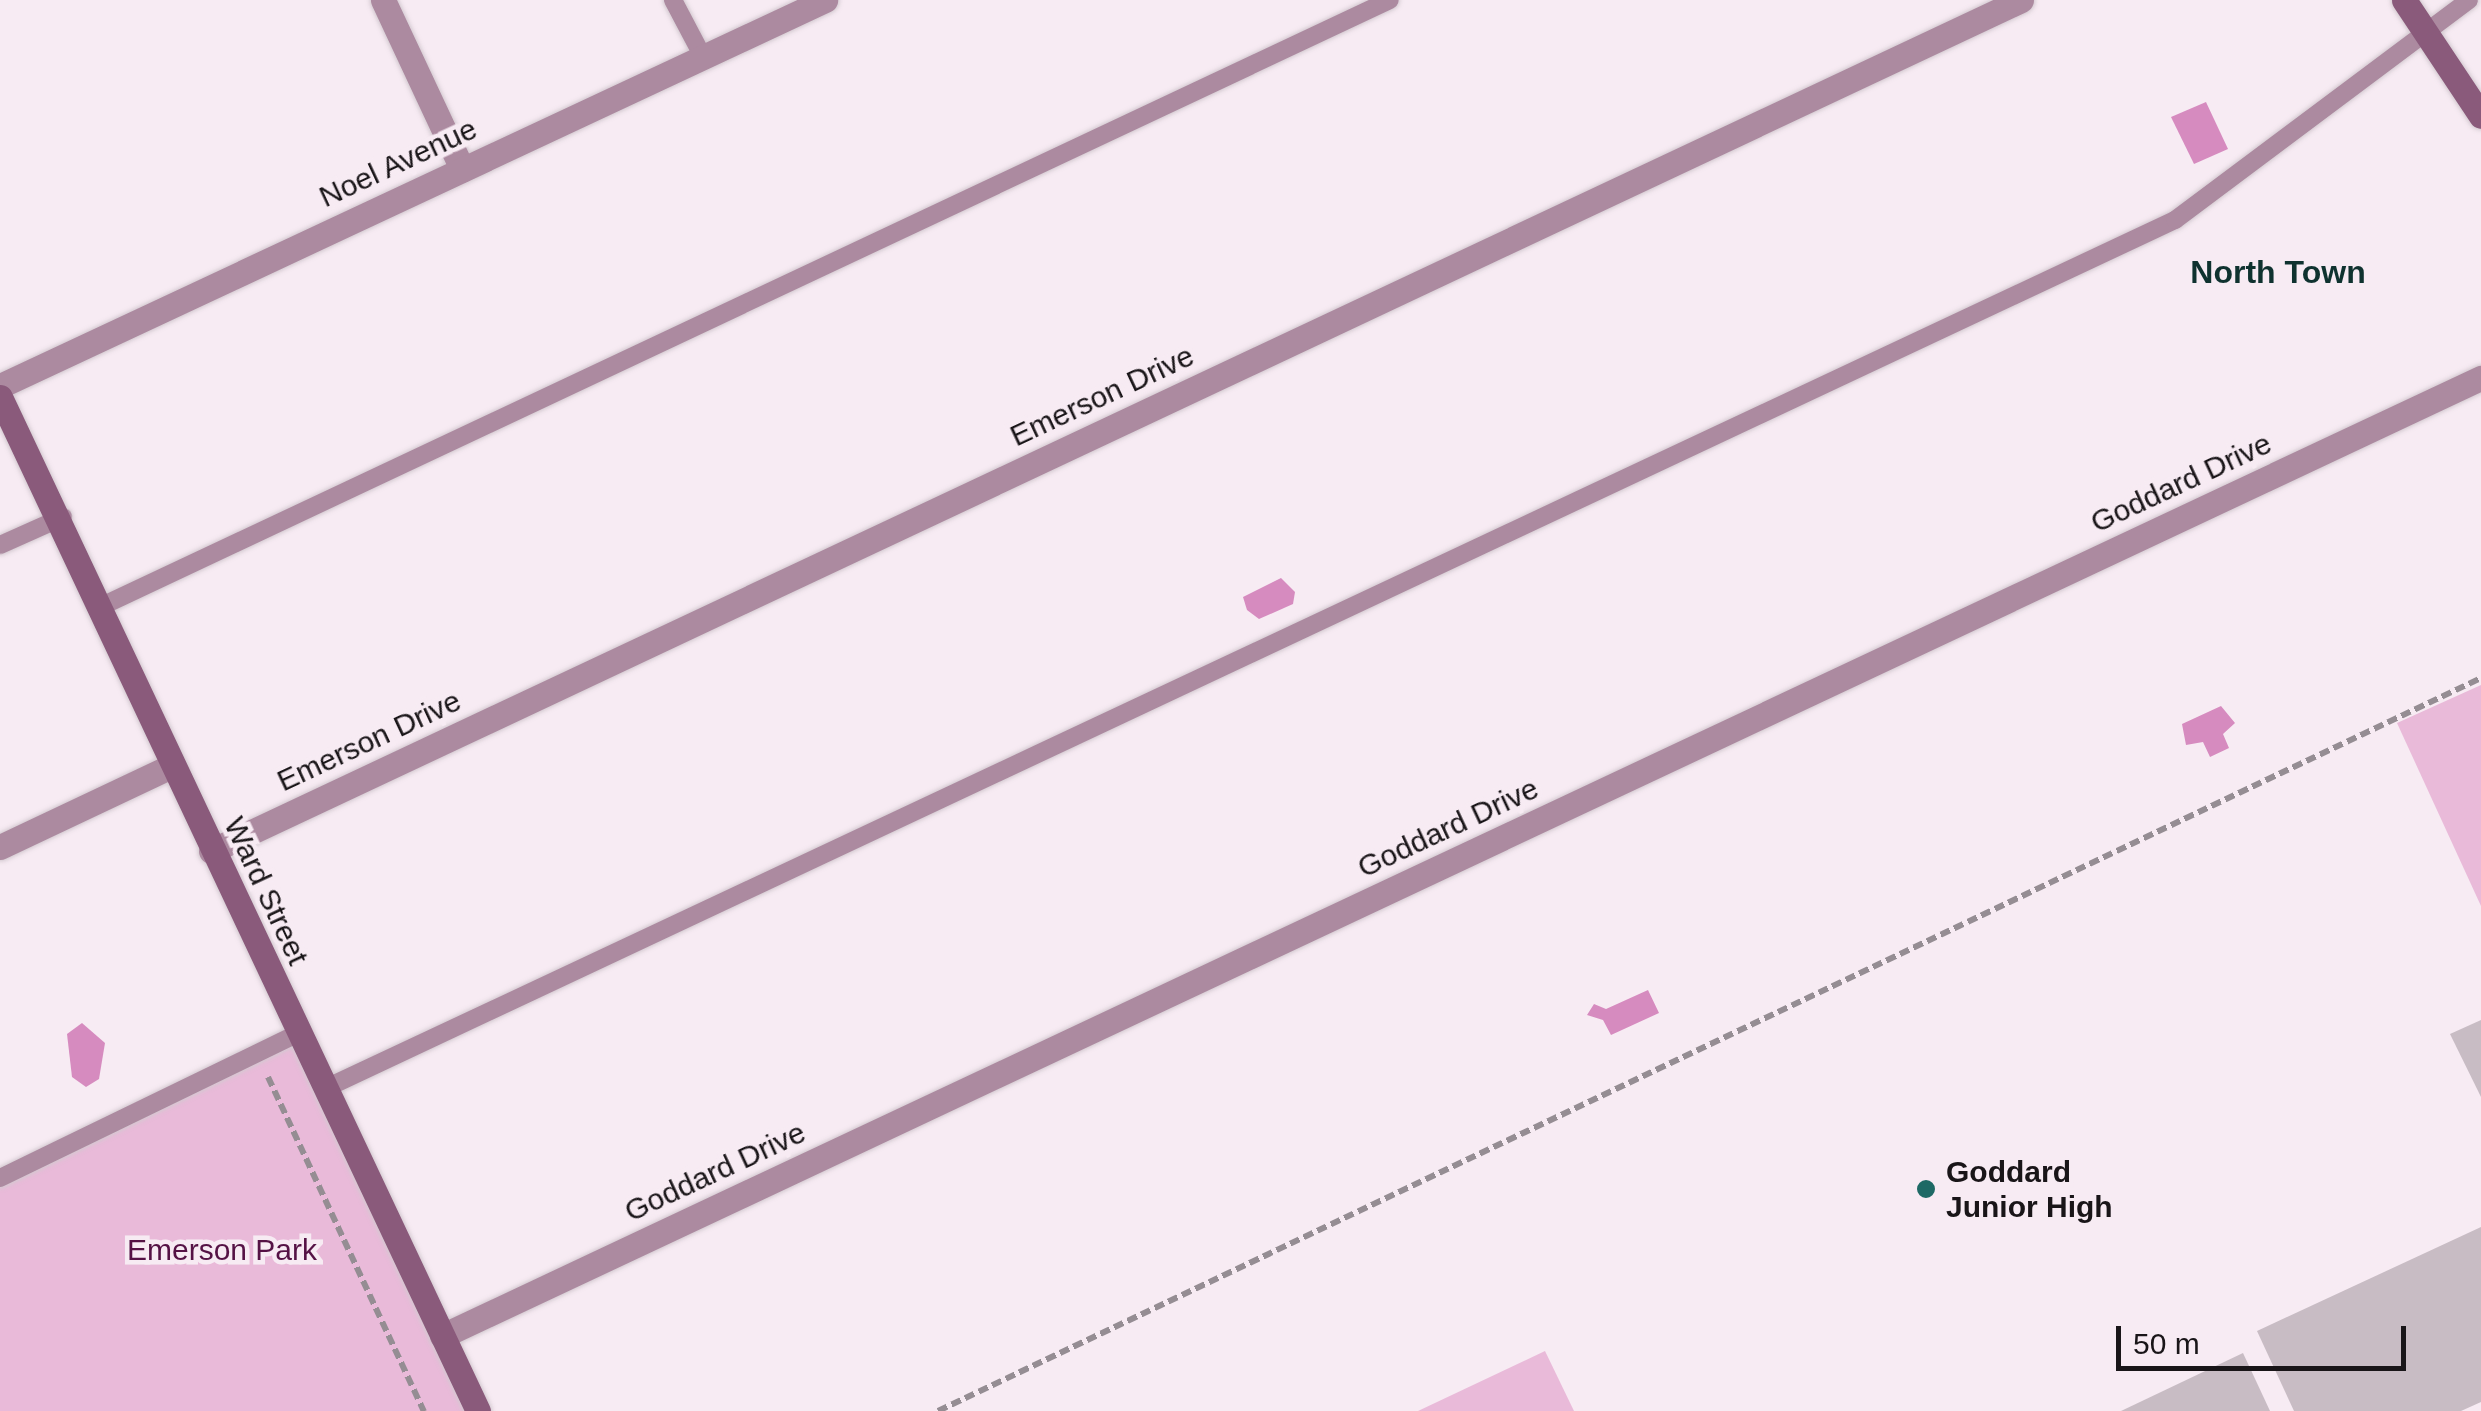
<!DOCTYPE html>
<style>
body{margin:0}
#map{position:relative;width:2481px;height:1411px;overflow:hidden;background:#f7ebf3;font-family:Helvetica,sans-serif}
div>[style]{position:absolute}
.green>*{inset:0;background:#e9bad9}
.water>*{inset:0;background:#d68bbf}
.building>*{inset:0;background:#c8bcc4}
.path>*{height:6px;margin-top:-3px;transform-origin:0;background:repeating-linear-gradient(90deg,#958d93 0 10px,transparent 0 15px)}
.roads{filter:drop-shadow(0 0 2px #d3c9d0) drop-shadow(0 0 2px #d3c9d0)}
.lane>*{height:18px;margin:-9px;padding:0 9px;transform-origin:9px;border-radius:9px;background:#ac8aa0}
.street>*{height:25px;margin:-12.5px;padding:0 12.5px;transform-origin:12.5px;border-radius:12.5px;background:#ac8aa0}
.secondary>*{height:25px;margin:-12.5px;padding:0 12.5px;transform-origin:12.5px;border-radius:12.5px;background:#8a5a7b}
.dots>*{width:28px;height:28px;translate:-50% -50%;box-sizing:border-box;border:5px solid #f7ebf3;border-radius:50%}
span{translate:-50% -50%;white-space:nowrap;text-align:center;line-height:1.15;-webkit-text-stroke:9px #f7ebf3;paint-order:stroke}
.street-label{font-size:30px;color:#191518}
.poi-label{font-size:30px;color:#191518;font-weight:700}
.left{translate:0 -50%;text-align:left}
.park-label{font-size:30px;color:#551245}
.neighbourhood-label{font-size:32px;color:#0f322f;font-weight:700}
.scale{position:absolute;left:2116px;top:1326px;width:290px;height:45px;box-sizing:border-box;border:5px solid #191518;border-top:0;padding-left:12px;font-size:30px;line-height:35px;white-space:nowrap;color:#191518;-webkit-text-stroke:8px #f7ebf3;paint-order:stroke}
</style>
<div id="map">
<div class="green">
<i style="clip-path:polygon(2481px 685px,2481px 906px,2397px 723px)"></i>
<i style="clip-path:polygon(297px 1034px,477px 1411px,0 1411px,0 1178px)"></i>
<i style="clip-path:polygon(1545px 1351px,1574px 1411px,1418px 1411px)"></i>
</div>
<div class="water">
<i style="clip-path:polygon(2206px 102px,2228px 149px,2194px 164px,2171px 117px)"></i>
<i style="clip-path:polygon(1281px 578px,1295px 592px,1293px 604px,1259px 619px,1247px 610px,1243px 597px)"></i>
<i style="clip-path:polygon(2221px 706px,2235px 723px,2223px 734px,2229px 748px,2210px 757px,2203px 742px,2186px 745px,2182px 724px)"></i>
<i style="clip-path:polygon(1648px 990px,1659px 1013px,1611px 1035px,1603px 1020px,1587px 1015px,1594px 1004px,1606px 1009px)"></i>
<i style="clip-path:polygon(82px 1023px,105px 1043px,99px 1079px,86px 1087px,72px 1077px,67px 1034px)"></i>
</div>
<div class="building">
<i style="clip-path:polygon(2481px 1020px,2481px 1097px,2450px 1034px)"></i>
<i style="clip-path:polygon(2481px 1227px,2481px 1402px,2461px 1411px,2294px 1411px,2257px 1331px)"></i>
<i style="clip-path:polygon(2243px 1353px,2270px 1411px,2121px 1411px)"></i>
</div>
<div class="path">
<i style="left:268px;top:1077px;width:369px;rotate:65deg"></i>
<i style="left:938px;top:1411px;width:1708px;rotate:-25.41deg"></i>
</div>
<div class="roads">
<div class="lane">
<i style="left:673px;top:0;width:64px;rotate:62.2deg"></i>
<i style="left:0;top:545px;width:69px;rotate:-24deg"></i>
<i style="left:102px;top:606px;width:1423px;rotate:-25.2deg"></i>
<i style="left:324px;top:1089px;width:2045px;rotate:-25.15deg"></i>
<i style="left:2175px;top:220px;width:367px;rotate:-36.8deg"></i>
<i style="left:0;top:1178px;width:330px;rotate:-25.9deg"></i>
</div>
<div class="street">
<i style="left:383px;top:0;width:187px;rotate:64.9deg"></i>
<i style="left:0;top:386px;width:911px;rotate:-25.07deg"></i>
<i style="left:0;top:847px;width:189px;rotate:-25.3deg"></i>
<i style="left:211px;top:851px;width:2000px;rotate:-25.18deg"></i>
<i style="left:442px;top:1336px;width:2253px;rotate:-25.17deg"></i>
</div>
<div class="secondary">
<i style="left:2404px;top:0;width:139px;rotate:56.4deg"></i>
<i style="left:0;top:397px;width:1121px;rotate:64.76deg"></i>
</div>
</div>
<div class="dots">
<i style="left:1926px;top:1189px;background:#1e6965"></i>
</div>
<div class="street-label">
<span style="left:398px;top:163px;rotate:-25deg">Noel Avenue</span>
<span style="left:1102px;top:396px;rotate:-25deg">Emerson Drive</span>
<span style="left:2181px;top:483px;rotate:-25deg">Goddard Drive</span>
<span style="left:369px;top:741px;rotate:-25deg">Emerson Drive</span>
<span style="left:1448px;top:828px;rotate:-25deg">Goddard Drive</span>
<span style="left:266px;top:891px;rotate:65deg">Ward Street</span>
<span style="left:715px;top:1172px;rotate:-25deg">Goddard Drive</span>
</div>
<div class="poi-label">
<span class="left" style="left:1946px;top:1189px">Goddard<br>Junior High</span>
</div>
<div class="park-label">
<span style="left:222px;top:1250px">Emerson Park</span>
</div>
<div class="neighbourhood-label">
<span style="left:2278px;top:272px">North Town</span>
</div>
<div class="scale">50 m</div>
</div>
